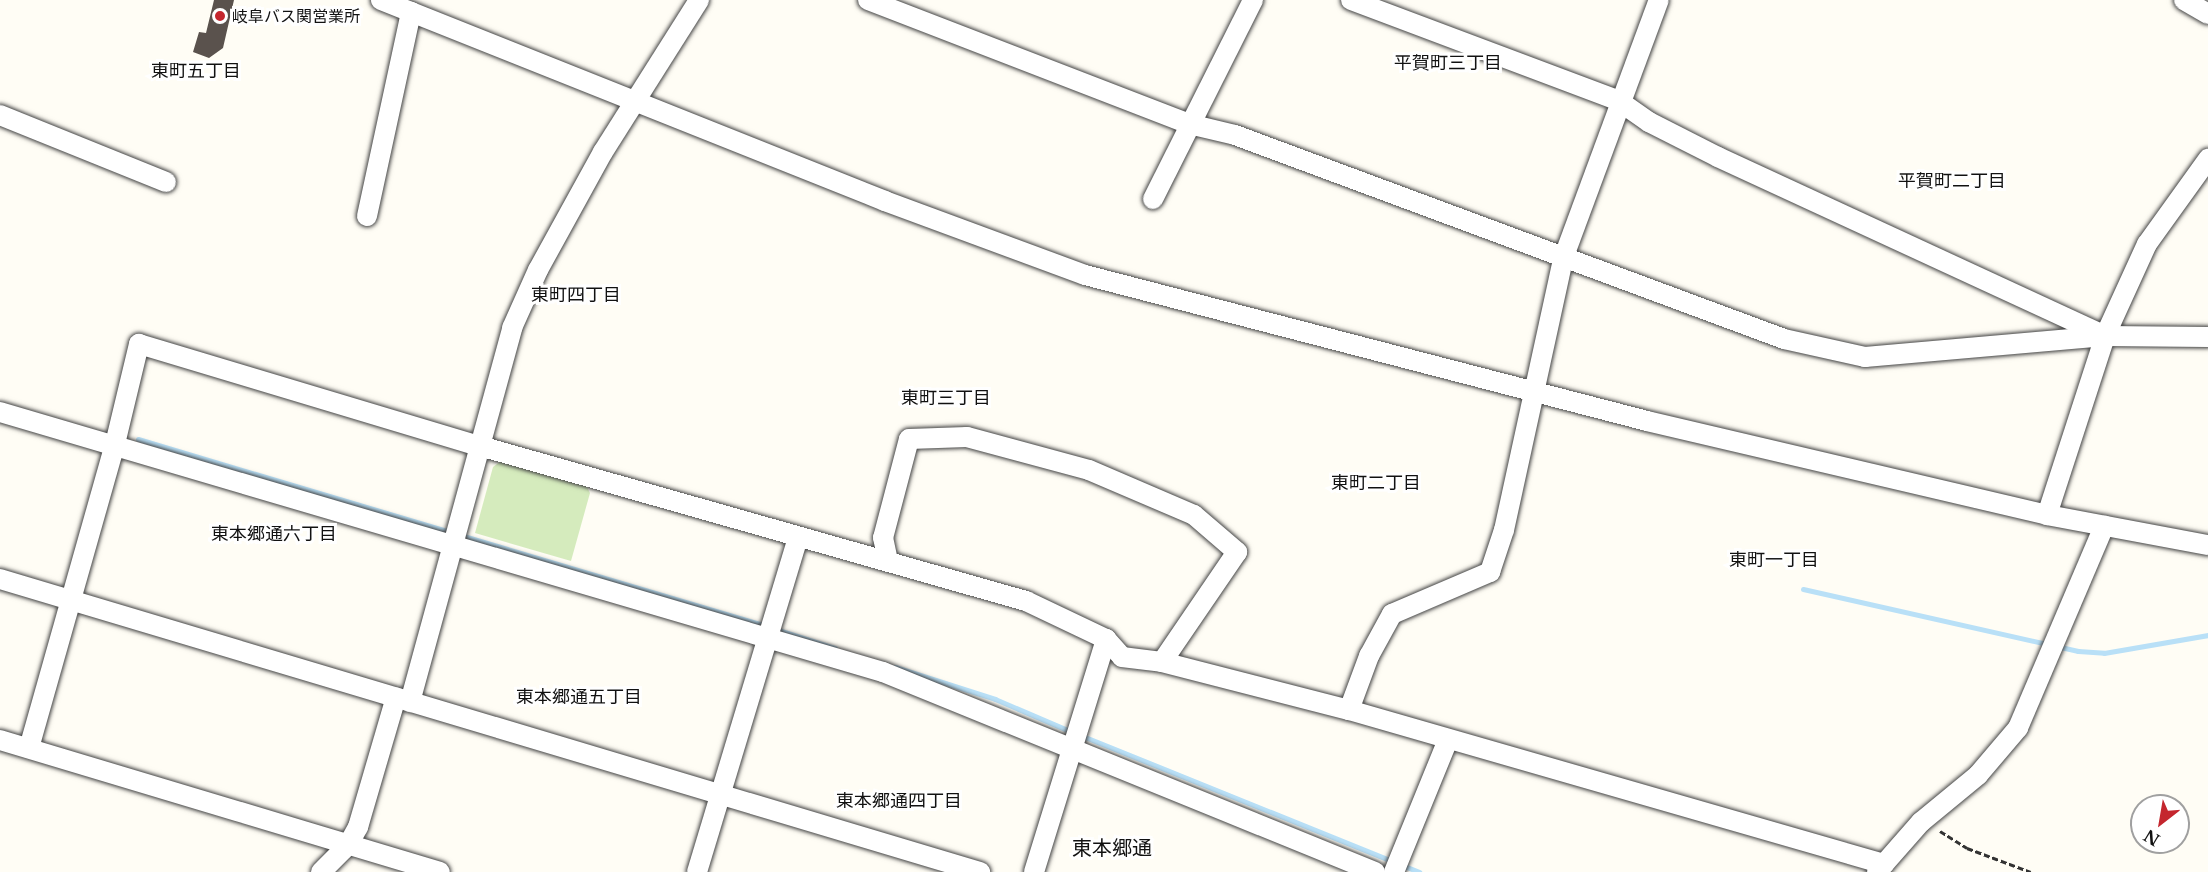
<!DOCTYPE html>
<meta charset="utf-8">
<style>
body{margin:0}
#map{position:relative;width:2208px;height:872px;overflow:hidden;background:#fffdf5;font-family:"Libre Baskerville","Noto Sans JP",serif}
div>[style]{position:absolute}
.green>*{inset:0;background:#d5ebbd}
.stream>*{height:5px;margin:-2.5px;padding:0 2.5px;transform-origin:2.5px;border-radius:2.5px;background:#b9e0f7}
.building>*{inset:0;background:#5a524d}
.path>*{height:3px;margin-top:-1.5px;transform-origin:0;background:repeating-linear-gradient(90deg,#333 0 6px,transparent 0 9px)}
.roads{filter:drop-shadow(0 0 2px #444) drop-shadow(0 0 2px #444)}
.minor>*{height:20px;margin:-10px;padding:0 10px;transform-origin:10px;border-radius:10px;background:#fff}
.dots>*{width:16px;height:16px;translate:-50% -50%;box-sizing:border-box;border:3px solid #fff;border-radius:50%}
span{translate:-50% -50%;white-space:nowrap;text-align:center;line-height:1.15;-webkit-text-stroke:6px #fff;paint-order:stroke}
.poi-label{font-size:16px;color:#111}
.left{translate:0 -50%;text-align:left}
.neighbourhood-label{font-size:18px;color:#111}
.quarter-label{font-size:20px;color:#111}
.north{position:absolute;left:2130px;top:794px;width:60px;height:60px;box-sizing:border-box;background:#fff;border:2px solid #a0a0a0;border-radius:50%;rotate:211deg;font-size:16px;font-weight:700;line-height:24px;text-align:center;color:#111}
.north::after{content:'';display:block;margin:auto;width:21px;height:27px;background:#c4262e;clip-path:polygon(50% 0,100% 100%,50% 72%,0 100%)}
</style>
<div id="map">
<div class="green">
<i style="clip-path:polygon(501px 461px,586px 485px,590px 493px,571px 561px,475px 533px,493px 467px)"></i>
</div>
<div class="stream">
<i style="left:138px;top:439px;width:655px;rotate:16.58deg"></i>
<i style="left:1803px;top:589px;width:282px;rotate:12.7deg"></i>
<i style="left:2078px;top:651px;width:26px;rotate:4deg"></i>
<i style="left:2104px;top:653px;width:106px;rotate:-9.8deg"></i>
<i style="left:775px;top:629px;width:63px;rotate:17.6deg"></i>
<i style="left:895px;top:667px;width:105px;rotate:17.7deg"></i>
<i style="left:995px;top:699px;width:84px;rotate:23.2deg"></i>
<i style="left:1080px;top:735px;width:366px;rotate:22deg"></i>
</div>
<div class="building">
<i style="clip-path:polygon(214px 0,234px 0,223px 48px,209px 58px,193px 52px,199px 32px,206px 33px)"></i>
</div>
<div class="path">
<i style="left:1940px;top:831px;width:32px;rotate:32deg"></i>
<i style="left:1967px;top:848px;width:68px;rotate:20.6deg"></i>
</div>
<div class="roads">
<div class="minor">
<i style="left:381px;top:0;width:543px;rotate:21.74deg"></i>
<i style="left:885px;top:201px;width:213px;rotate:20.3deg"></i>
<i style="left:1085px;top:275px;width:581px;rotate:14.56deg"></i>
<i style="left:1647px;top:421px;width:411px;rotate:13.2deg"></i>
<i style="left:2047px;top:515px;width:164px;rotate:10.6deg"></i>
<i style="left:868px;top:0;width:344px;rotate:21.1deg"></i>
<i style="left:1189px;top:124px;width:47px;rotate:13.4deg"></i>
<i style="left:1235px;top:135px;width:586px;rotate:20.38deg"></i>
<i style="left:1784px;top:339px;width:83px;rotate:12.5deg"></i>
<i style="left:1865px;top:357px;width:241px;rotate:-5deg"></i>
<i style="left:2105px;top:336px;width:103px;rotate:0.6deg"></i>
<i style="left:1351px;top:0;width:286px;rotate:20.6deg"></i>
<i style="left:1619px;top:101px;width:37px;rotate:35deg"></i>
<i style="left:1649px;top:122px;width:77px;rotate:26.9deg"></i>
<i style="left:1718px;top:157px;width:424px;rotate:24.8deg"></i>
<i style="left:2184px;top:0;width:28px;rotate:30deg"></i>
<i style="left:0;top:115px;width:179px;rotate:22deg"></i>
<i style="left:1153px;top:199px;width:223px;rotate:-63.3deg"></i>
<i style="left:367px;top:216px;width:209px;rotate:-77.8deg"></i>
<i style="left:0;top:412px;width:920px;rotate:16.41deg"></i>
<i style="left:883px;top:672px;width:531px;rotate:22.12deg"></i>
<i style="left:2047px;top:515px;width:188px;rotate:-72deg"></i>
<i style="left:2105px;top:336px;width:101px;rotate:-65.5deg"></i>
<i style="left:2147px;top:244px;width:105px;rotate:-54.3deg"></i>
<i style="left:888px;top:561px;width:24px;rotate:-102deg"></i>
<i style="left:883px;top:538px;width:102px;rotate:-75.3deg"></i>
<i style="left:909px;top:439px;width:58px;rotate:-2deg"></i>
<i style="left:967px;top:437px;width:126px;rotate:15.1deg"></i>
<i style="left:1089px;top:470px;width:114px;rotate:23.2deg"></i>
<i style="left:1194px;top:515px;width:57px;rotate:40.7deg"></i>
<i style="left:1237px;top:552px;width:133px;rotate:124.3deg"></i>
<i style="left:0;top:579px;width:1023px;rotate:16.65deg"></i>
<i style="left:410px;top:702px;width:388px;rotate:-74.7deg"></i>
<i style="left:512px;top:328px;width:64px;rotate:-65.9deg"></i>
<i style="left:538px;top:270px;width:135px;rotate:-61.2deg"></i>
<i style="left:603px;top:152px;width:180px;rotate:-57.7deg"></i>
<i style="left:1349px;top:710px;width:58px;rotate:-69.7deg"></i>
<i style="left:1369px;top:656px;width:48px;rotate:-61.3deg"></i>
<i style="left:1392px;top:614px;width:107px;rotate:-23.2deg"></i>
<i style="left:1490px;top:572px;width:44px;rotate:-71.6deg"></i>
<i style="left:1504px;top:530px;width:277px;rotate:-77.7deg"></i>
<i style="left:1563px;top:259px;width:276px;rotate:-69.7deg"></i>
<i style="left:0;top:740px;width:459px;rotate:16.7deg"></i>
<i style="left:29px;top:748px;width:316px;rotate:-74.2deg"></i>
<i style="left:115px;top:444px;width:103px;rotate:-76.5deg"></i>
<i style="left:139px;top:344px;width:356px;rotate:16.7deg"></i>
<i style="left:480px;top:446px;width:568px;rotate:15.85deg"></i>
<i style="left:1026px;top:601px;width:89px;rotate:25.4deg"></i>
<i style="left:1106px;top:639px;width:24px;rotate:48deg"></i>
<i style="left:1122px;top:657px;width:40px;rotate:7.1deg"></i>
<i style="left:1162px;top:662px;width:193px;rotate:14.4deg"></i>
<i style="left:1349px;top:710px;width:557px;rotate:16.06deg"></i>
<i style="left:321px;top:872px;width:38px;rotate:-45deg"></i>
<i style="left:348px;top:845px;width:21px;rotate:-61deg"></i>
<i style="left:358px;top:827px;width:135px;rotate:-73.7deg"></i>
<i style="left:697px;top:872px;width:350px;rotate:-73.2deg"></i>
<i style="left:1034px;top:872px;width:244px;rotate:-72.8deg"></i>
<i style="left:1394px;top:872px;width:143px;rotate:-67.8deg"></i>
<i style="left:1877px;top:872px;width:67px;rotate:-48.7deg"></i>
<i style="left:1921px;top:822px;width:74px;rotate:-39.5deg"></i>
<i style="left:1978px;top:775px;width:62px;rotate:-49.6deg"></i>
<i style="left:2018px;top:728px;width:220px;rotate:-66.9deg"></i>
</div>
</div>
<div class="dots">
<i style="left:220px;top:16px;background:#c4262e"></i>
</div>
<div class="poi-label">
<span class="left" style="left:232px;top:16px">岐阜バス関営業所</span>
</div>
<div class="neighbourhood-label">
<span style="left:1448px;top:63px">平賀町三丁目</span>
<span style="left:196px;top:71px">東町五丁目</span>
<span style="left:1952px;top:181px">平賀町二丁目</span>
<span style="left:576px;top:295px">東町四丁目</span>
<span style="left:946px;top:398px">東町三丁目</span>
<span style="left:1376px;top:483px">東町二丁目</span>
<span style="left:274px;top:534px">東本郷通六丁目</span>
<span style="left:1774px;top:560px">東町一丁目</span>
<span style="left:579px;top:697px">東本郷通五丁目</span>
<span style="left:899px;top:801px">東本郷通四丁目</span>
</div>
<div class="quarter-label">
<span style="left:1112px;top:848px">東本郷通</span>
</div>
<div class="north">N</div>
</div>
